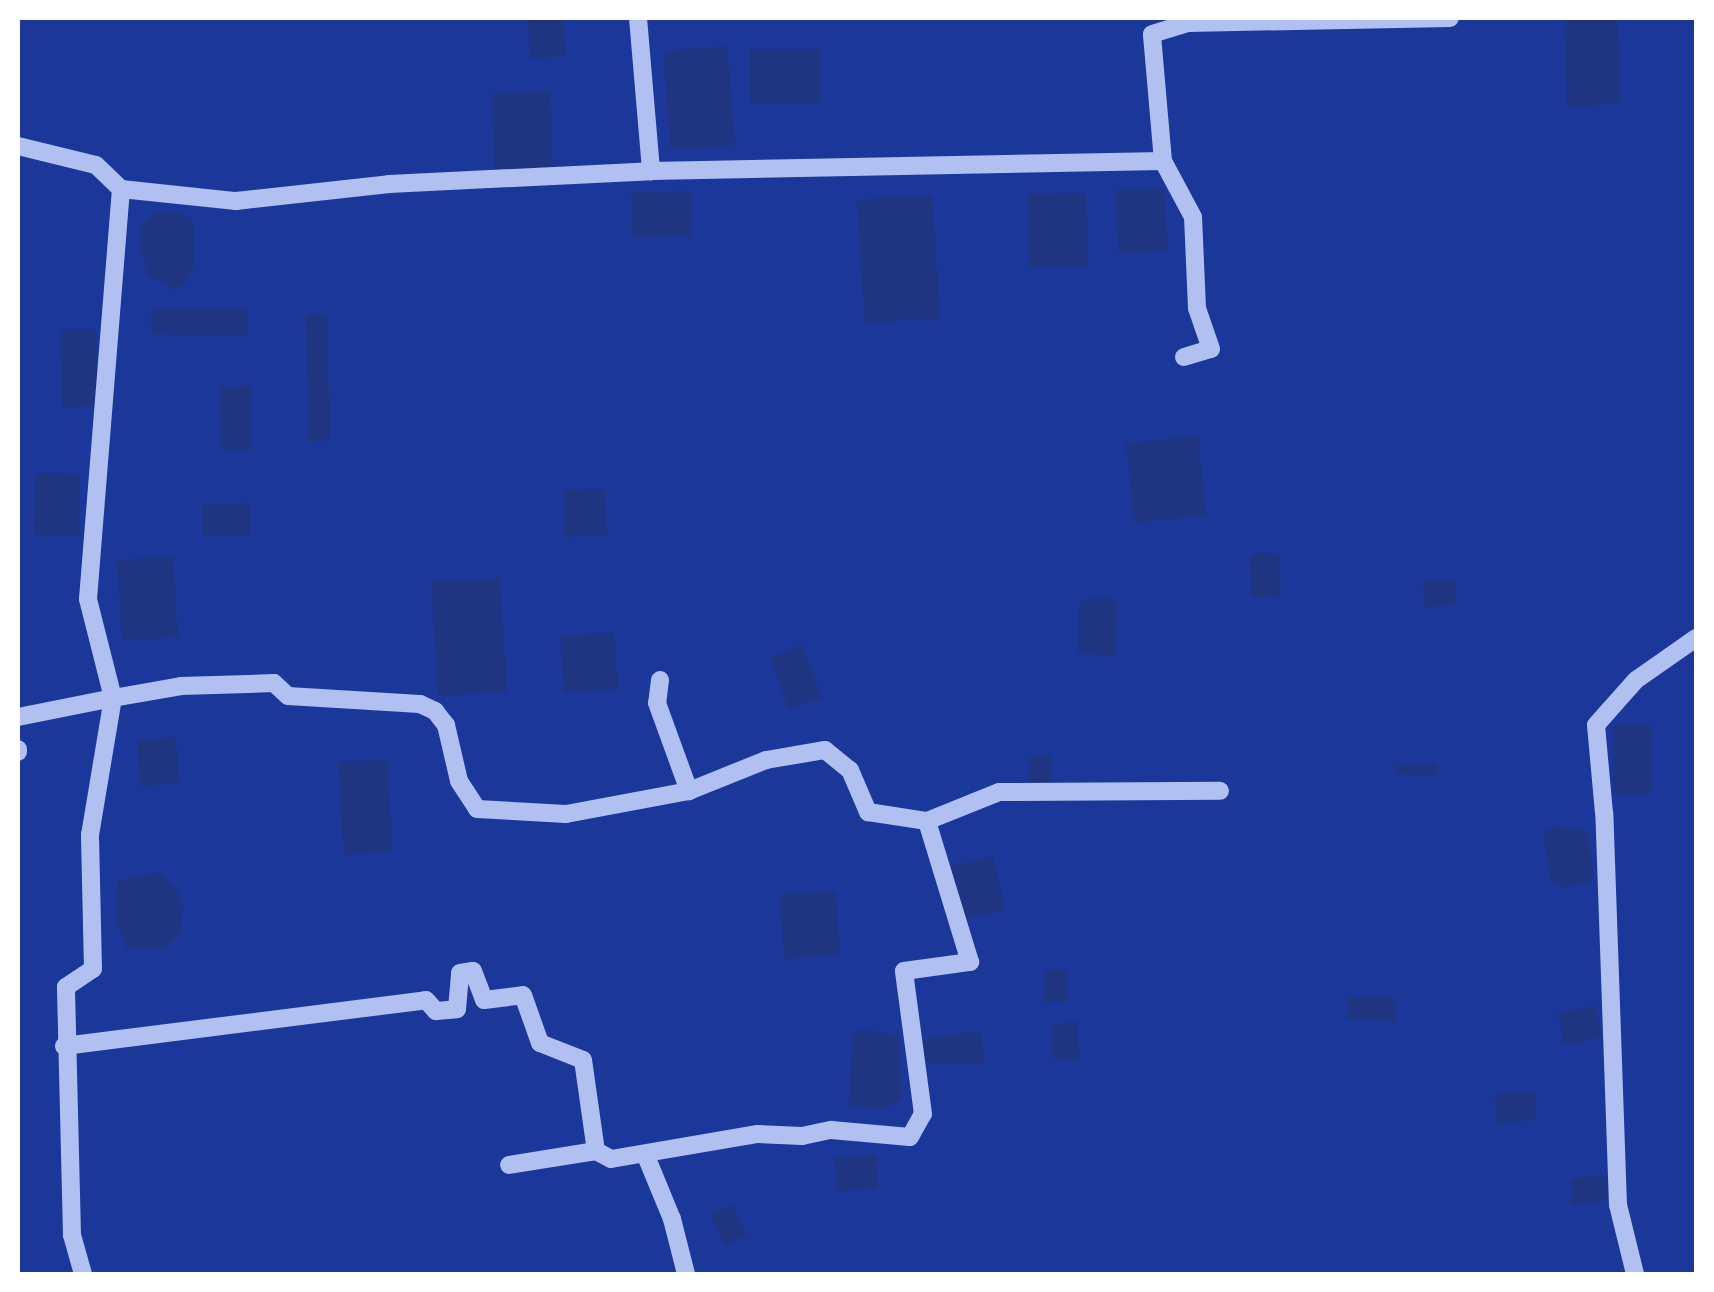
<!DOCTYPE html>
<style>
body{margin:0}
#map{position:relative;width:1714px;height:1292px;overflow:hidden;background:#1b379a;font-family:"Alegreya Sans",sans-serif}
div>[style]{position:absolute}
.water>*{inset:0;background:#203581}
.minor>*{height:18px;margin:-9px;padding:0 9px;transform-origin:9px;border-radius:9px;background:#b0c0f1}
span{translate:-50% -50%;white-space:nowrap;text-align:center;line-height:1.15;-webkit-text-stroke:8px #1b379a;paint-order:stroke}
.frame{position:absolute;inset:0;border:20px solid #fff;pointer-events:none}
</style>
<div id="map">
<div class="water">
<i style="clip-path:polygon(528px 18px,564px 18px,566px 56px,530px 58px)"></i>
<i style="clip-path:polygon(1565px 18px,1618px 18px,1620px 104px,1567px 106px)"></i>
<i style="clip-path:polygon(727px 46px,735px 145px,671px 150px,663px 51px)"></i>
<i style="clip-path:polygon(750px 49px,821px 49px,821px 103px,750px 103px)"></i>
<i style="clip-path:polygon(550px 91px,553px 167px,495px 170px,492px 94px)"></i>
<i style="clip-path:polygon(1164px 188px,1168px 251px,1119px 254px,1115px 191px)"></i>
<i style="clip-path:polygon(691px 191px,692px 236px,632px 237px,631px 192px)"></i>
<i style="clip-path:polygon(1086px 193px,1088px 266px,1029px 267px,1028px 194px)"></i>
<i style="clip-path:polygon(932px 195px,940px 318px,865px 323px,857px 200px)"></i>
<i style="clip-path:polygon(155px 212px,184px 213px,194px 223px,194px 266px,186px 282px,174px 290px,148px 274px,140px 249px,141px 226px)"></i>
<i style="clip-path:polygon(151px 307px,248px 309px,248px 336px,151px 334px)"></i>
<i style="clip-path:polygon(306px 314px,327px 314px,330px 441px,308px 441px)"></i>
<i style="clip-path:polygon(61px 329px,96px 329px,97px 406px,62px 407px)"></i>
<i style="clip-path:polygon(251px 386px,252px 449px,221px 450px,220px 387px)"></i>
<i style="clip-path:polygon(1198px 436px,1206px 516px,1134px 522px,1126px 443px)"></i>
<i style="clip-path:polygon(35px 473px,80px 474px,79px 536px,34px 535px)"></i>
<i style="clip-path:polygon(605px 489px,607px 536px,564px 537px,563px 490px)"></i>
<i style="clip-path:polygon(249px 503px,250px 535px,203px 537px,202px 505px)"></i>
<i style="clip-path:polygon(1254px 553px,1280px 554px,1281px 598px,1251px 597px,1250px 558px)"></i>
<i style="clip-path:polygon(173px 557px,178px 637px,122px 641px,117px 560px)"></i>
<i style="clip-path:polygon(500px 578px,507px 692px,438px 696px,431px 582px)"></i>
<i style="clip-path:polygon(1455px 579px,1457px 605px,1424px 607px,1423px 581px)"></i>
<i style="clip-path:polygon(1086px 599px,1110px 598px,1117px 602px,1116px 655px,1078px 654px,1079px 606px)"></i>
<i style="clip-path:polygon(614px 632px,618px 689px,564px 692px,560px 636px)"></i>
<i style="clip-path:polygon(802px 645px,822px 698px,789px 709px,770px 657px)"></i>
<i style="clip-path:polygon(1651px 725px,1652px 793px,1613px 794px,1613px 726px)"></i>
<i style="clip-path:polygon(176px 737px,179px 783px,140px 786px,137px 740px)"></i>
<i style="clip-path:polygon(1052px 755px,1051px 785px,1029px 784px,1029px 757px)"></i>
<i style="clip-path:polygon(387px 759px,393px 852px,344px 855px,338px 762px)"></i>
<i style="clip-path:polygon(1435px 763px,1439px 775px,1395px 774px,1396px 766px)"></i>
<i style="clip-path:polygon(1555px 825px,1587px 832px,1594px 873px,1590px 883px,1563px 888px,1551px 881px,1544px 841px,1545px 833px)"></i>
<i style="clip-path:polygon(993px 856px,1006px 909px,961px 920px,948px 867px)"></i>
<i style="clip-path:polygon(157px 872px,176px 887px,183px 905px,181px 934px,164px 948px,126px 949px,115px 915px,118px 881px)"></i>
<i style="clip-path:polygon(836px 891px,840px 955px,784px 959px,780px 895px)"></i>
<i style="clip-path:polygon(1059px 969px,1067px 973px,1067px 1002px,1044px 1002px,1044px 972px)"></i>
<i style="clip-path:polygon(1394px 998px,1396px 1021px,1348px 1019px,1347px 998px)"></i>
<i style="clip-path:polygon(1596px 1006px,1602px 1036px,1579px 1043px,1563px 1043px,1558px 1012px)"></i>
<i style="clip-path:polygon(1078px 1022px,1079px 1059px,1052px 1059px,1053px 1024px)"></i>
<i style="clip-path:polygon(867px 1029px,899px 1036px,901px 1098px,884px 1110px,849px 1105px,852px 1032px)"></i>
<i style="clip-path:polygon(976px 1031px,981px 1033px,985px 1063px,929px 1064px,924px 1059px,922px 1040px)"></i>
<i style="clip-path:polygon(1534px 1092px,1537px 1120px,1496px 1123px,1495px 1095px)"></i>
<i style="clip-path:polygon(876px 1155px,878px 1189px,837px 1191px,834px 1157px)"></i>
<i style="clip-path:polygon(1595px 1176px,1607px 1178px,1608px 1200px,1572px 1205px,1571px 1179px)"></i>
<i style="clip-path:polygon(732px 1204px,747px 1235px,725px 1245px,710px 1214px)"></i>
</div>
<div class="minor">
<i style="left:638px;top:18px;width:154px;rotate:85.1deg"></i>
<i style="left:18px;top:146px;width:80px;rotate:13.7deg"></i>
<i style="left:96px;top:165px;width:35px;rotate:44deg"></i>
<i style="left:121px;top:189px;width:116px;rotate:6deg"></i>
<i style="left:236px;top:201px;width:154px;rotate:-6.3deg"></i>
<i style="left:389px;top:184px;width:262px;rotate:-2.8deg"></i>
<i style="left:651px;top:171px;width:512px;rotate:-1.12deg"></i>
<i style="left:1184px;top:357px;width:28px;rotate:-17deg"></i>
<i style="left:1211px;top:349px;width:43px;rotate:-108.9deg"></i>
<i style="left:1197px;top:308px;width:91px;rotate:-92.5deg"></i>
<i style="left:1193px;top:217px;width:64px;rotate:-118.2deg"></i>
<i style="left:1163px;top:161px;width:127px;rotate:-95deg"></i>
<i style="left:1152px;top:34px;width:37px;rotate:-17deg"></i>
<i style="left:1187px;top:23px;width:263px;rotate:-1.1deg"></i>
<i style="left:660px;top:680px;width:23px;rotate:97deg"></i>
<i style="left:657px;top:703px;width:94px;rotate:70deg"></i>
<i style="left:18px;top:717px;width:97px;rotate:-11.3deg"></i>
<i style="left:113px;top:698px;width:102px;rotate:-104.2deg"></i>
<i style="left:88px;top:599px;width:411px;rotate:-85.4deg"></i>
<i style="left:18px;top:749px;width:3px;rotate:90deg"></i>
<i style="left:64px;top:1046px;width:365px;rotate:-7.2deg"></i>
<i style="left:426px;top:1000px;width:15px;rotate:48deg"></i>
<i style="left:436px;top:1011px;width:21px;rotate:-5deg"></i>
<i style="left:457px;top:1009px;width:36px;rotate:-85deg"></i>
<i style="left:460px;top:973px;width:13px;rotate:-9deg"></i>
<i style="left:473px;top:971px;width:31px;rotate:69deg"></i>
<i style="left:484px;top:1000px;width:39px;rotate:-7deg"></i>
<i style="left:523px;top:995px;width:51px;rotate:70.5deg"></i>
<i style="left:540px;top:1043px;width:46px;rotate:21.6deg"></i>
<i style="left:583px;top:1060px;width:92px;rotate:81.9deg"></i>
<i style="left:596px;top:1151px;width:88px;rotate:170.9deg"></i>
<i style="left:596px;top:1151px;width:17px;rotate:28deg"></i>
<i style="left:611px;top:1159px;width:149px;rotate:-9.7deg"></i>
<i style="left:758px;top:1134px;width:44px;rotate:2.6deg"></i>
<i style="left:802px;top:1136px;width:30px;rotate:-12deg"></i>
<i style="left:831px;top:1130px;width:79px;rotate:5.1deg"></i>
<i style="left:910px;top:1137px;width:26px;rotate:-61deg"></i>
<i style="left:923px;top:1114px;width:144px;rotate:-97.6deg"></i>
<i style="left:904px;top:971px;width:67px;rotate:-7.8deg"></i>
<i style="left:970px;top:962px;width:147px;rotate:-107deg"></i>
<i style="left:646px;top:1156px;width:68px;rotate:67.6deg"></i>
<i style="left:672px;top:1219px;width:57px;rotate:75.7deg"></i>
<i style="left:83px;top:1274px;width:41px;rotate:-105.8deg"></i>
<i style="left:72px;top:1235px;width:248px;rotate:-91.4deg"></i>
<i style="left:66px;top:987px;width:32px;rotate:-34deg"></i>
<i style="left:93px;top:969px;width:134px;rotate:-91.3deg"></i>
<i style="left:90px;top:835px;width:139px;rotate:-80.5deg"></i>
<i style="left:113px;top:698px;width:69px;rotate:-10deg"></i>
<i style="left:181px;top:686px;width:93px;rotate:-1.8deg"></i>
<i style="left:274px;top:683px;width:19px;rotate:43deg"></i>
<i style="left:288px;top:696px;width:132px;rotate:3.5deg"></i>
<i style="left:420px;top:704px;width:17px;rotate:25deg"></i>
<i style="left:435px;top:711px;width:18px;rotate:52deg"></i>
<i style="left:446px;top:725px;width:57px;rotate:76.9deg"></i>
<i style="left:459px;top:781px;width:33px;rotate:57deg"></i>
<i style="left:477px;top:809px;width:89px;rotate:3.2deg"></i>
<i style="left:566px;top:814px;width:125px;rotate:-10.6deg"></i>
<i style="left:689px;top:791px;width:83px;rotate:-21.9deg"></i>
<i style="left:766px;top:760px;width:60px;rotate:-9.6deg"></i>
<i style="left:825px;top:750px;width:32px;rotate:39deg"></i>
<i style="left:850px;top:770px;width:46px;rotate:66.8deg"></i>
<i style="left:868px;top:812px;width:60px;rotate:8.7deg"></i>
<i style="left:927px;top:821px;width:78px;rotate:-21.9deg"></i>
<i style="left:999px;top:792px;width:221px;rotate:-0.3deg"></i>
<i style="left:1635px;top:1274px;width:71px;rotate:-103.8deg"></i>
<i style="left:1618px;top:1205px;width:392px;rotate:-92deg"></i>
<i style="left:1604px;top:813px;width:88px;rotate:-95.2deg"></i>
<i style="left:1596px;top:725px;width:60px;rotate:-48.4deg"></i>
<i style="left:1636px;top:680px;width:73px;rotate:-35deg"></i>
</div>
<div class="frame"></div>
</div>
